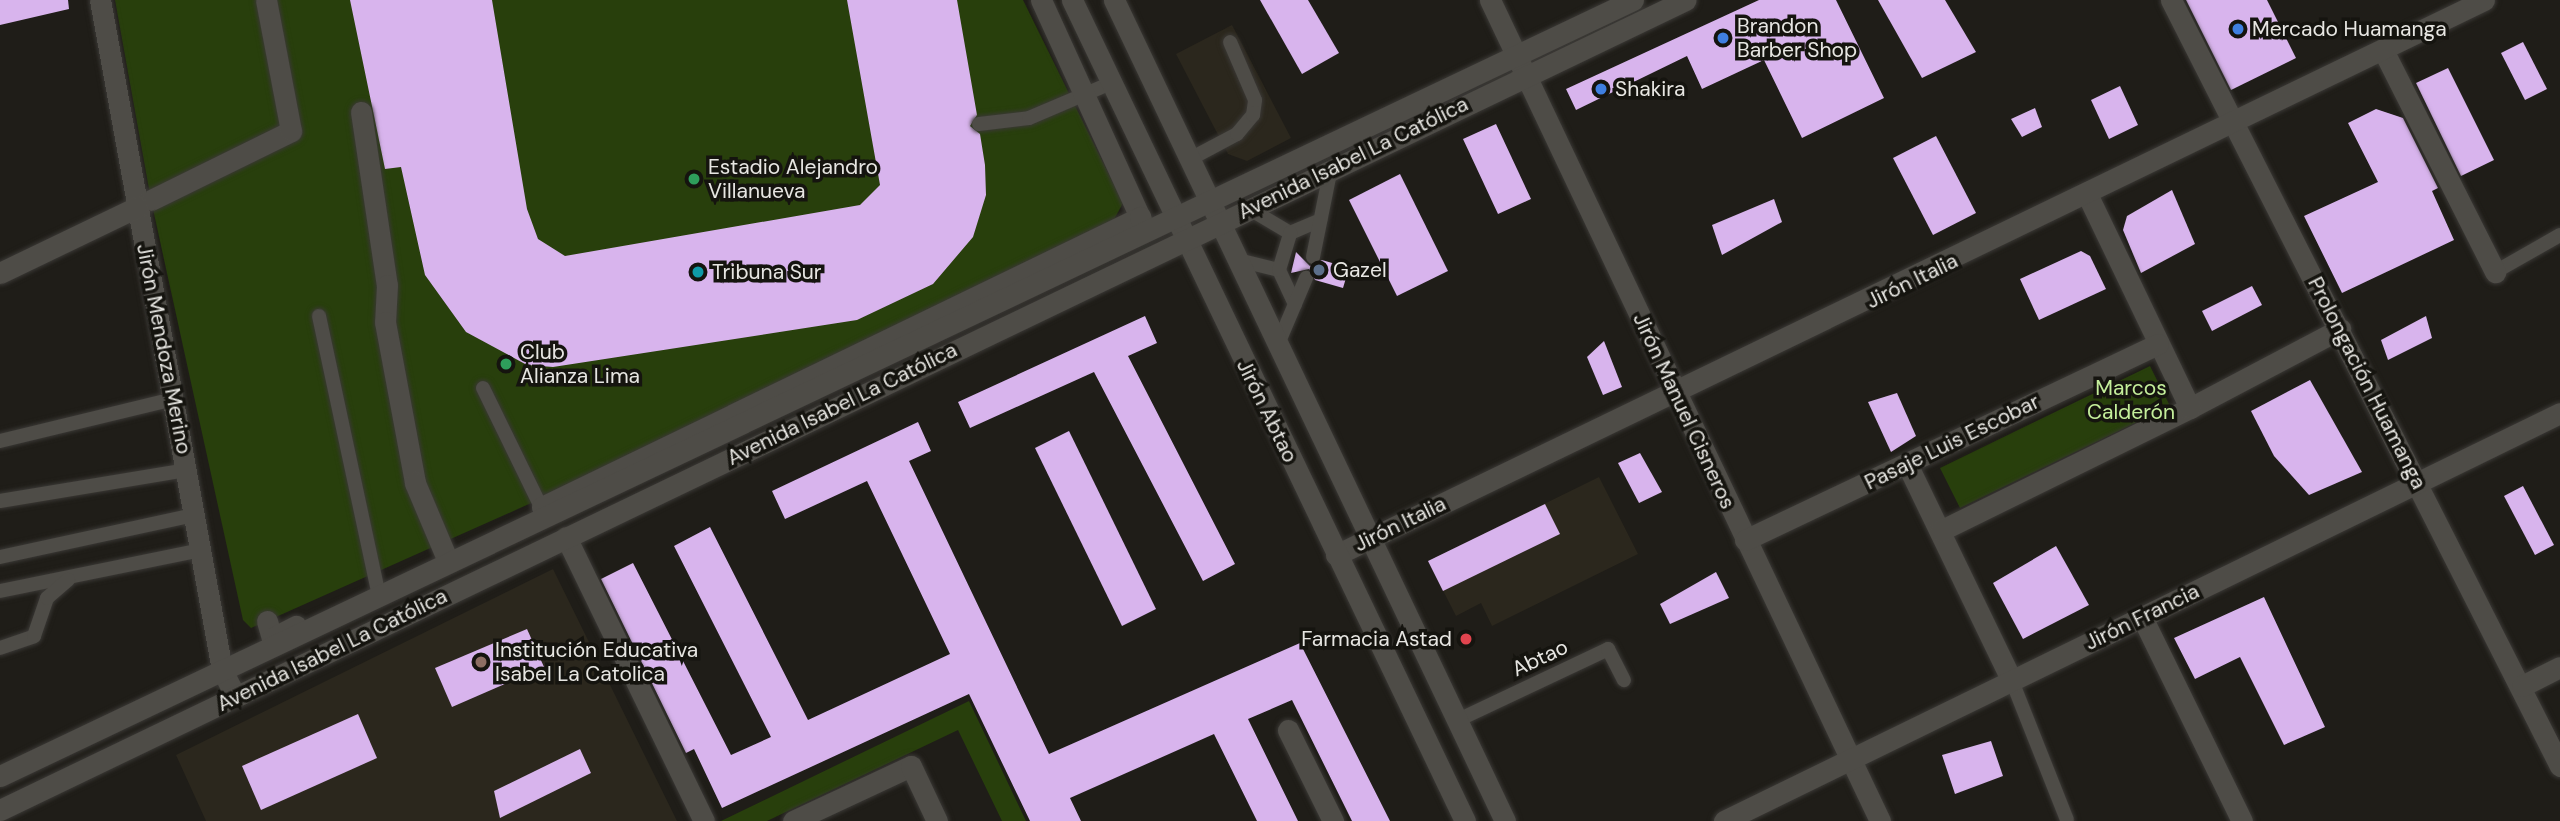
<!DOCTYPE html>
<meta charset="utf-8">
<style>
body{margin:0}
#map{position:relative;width:2560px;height:821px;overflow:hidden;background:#1f1d18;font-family:"DM Sans",sans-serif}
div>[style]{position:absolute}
.built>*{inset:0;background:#2b271d}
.green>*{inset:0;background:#283f0c}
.building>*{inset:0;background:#d8b4ed}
.roads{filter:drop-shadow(0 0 2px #3a3835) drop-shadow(0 0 2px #3a3835)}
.lane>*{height:14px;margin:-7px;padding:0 7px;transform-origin:7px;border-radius:7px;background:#4e4c47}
.street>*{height:21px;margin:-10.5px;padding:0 10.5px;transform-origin:10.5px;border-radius:10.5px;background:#4e4c47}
.secondary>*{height:21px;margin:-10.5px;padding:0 10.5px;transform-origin:10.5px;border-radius:10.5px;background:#4e4c47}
.dots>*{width:19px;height:19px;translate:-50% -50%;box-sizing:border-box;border:4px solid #15140f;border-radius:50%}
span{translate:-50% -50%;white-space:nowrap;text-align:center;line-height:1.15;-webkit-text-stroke:7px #15140f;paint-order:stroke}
.poi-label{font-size:21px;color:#e7e6e2}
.left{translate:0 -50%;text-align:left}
.right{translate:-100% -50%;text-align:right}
.street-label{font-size:21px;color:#e7e6e2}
.park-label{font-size:21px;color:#c4ee9b}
</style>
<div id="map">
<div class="built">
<i style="clip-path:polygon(1232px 25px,1291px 138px,1247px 161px,1228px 154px,1176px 54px)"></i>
<i style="clip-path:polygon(1599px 477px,1638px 554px,1492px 626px,1481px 603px,1456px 616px,1428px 561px)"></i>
<i style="clip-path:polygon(553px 569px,677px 821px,206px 821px,176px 755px)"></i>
</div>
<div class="green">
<i style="clip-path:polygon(115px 0,1023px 0,1123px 203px,1110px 227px,538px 500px,251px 628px,243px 620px,151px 200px)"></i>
<i style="clip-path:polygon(2150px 366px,2170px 406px,1960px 508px,1940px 468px)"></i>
<i style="clip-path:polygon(969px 701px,1026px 821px,1002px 821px,958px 730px,767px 821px,721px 821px)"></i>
</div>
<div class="building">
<i style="clip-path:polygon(0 0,68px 0,69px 9px,0 25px)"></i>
<i style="clip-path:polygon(350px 0,492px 0,527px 209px,538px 239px,565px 256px,860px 205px,880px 185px,847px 0,957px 0,977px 115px,970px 126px,980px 134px,985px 165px,986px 195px,973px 237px,933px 284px,857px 320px,553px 367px,527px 365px,466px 332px,425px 275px,401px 167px,385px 169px)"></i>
<i style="clip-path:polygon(1260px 0,1308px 0,1339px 53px,1302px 74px)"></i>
<i style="clip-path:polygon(1759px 0,1836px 0,1884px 98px,1802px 138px,1764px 60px,1702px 89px,1687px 56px,1576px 110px,1566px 89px)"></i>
<i style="clip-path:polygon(1878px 0,1945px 0,1976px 52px,1922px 78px)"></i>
<i style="clip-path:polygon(2186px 0,2267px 0,2296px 58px,2231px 90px)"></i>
<i style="clip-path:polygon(2523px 42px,2547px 89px,2525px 100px,2501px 53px)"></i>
<i style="clip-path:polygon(2448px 68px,2494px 160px,2461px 176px,2416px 83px)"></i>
<i style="clip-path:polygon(2120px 86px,2138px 125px,2109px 139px,2091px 100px)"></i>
<i style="clip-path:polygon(2035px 108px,2042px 127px,2022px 137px,2011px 119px)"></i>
<i style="clip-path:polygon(2376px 109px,2403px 118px,2438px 188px,2432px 191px,2454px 240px,2342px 293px,2304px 216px,2378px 182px,2348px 123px)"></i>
<i style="clip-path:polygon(1496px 124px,1531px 199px,1498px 214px,1463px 139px)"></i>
<i style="clip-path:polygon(1936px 136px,1976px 213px,1933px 235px,1893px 158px)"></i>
<i style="clip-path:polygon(1400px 174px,1448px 271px,1397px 296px,1349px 200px)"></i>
<i style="clip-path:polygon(2172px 190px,2195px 244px,2141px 273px,2123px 230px,2127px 216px)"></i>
<i style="clip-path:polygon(1774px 199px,1782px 222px,1722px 255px,1712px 225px)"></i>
<i style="clip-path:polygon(2081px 251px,2090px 256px,2106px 289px,2039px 320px,2020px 279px)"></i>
<i style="clip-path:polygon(1296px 252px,1310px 266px,1322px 260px,1349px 268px,1343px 288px,1315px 280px,1309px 269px,1291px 273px)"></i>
<i style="clip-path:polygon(2252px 286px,2262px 305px,2212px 331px,2202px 311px)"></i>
<i style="clip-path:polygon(1145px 316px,1157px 343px,1128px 356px,1235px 564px,1203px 581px,1094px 372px,970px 428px,958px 402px)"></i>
<i style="clip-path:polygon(2426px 316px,2432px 338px,2388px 360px,2381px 340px)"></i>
<i style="clip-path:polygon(1604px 341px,1622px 387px,1603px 395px,1587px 357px)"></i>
<i style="clip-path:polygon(2310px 380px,2362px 472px,2309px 495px,2274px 456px,2251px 411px)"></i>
<i style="clip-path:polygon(1897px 393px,1916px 436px,1891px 452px,1868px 402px)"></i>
<i style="clip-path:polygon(918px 422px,931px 451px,909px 461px,1049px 754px,1300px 643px,1390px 821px,1352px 821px,1292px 700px,1248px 719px,1298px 821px,1257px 821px,1214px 734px,1070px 798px,1081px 821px,1030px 821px,969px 694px,722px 808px,694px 749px,686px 753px,601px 579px,633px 563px,731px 755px,771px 737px,674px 546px,710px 527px,808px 720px,950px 654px,867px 481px,785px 519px,772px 491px)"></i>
<i style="clip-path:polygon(1069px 431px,1156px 609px,1122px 626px,1035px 448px)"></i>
<i style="clip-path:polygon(1640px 453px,1662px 492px,1639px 503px,1618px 463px)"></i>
<i style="clip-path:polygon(2523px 486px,2554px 545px,2535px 555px,2504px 496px)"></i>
<i style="clip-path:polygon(1545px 504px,1560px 534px,1443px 591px,1428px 561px)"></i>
<i style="clip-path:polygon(2056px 546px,2089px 605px,2023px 639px,1993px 583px)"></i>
<i style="clip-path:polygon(1716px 572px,1729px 598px,1670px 624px,1660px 604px)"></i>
<i style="clip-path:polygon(2264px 597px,2325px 727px,2284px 745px,2240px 657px,2195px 679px,2174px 638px)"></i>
<i style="clip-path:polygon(527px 629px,544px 667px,452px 707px,435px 668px)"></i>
<i style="clip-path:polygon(358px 714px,377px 758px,261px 810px,242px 766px)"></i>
<i style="clip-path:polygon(1991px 741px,2003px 776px,1955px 794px,1942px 755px)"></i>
<i style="clip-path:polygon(580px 749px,591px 773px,500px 818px,494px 791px)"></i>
</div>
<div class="roads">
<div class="lane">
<i style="left:979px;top:124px;width:50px;rotate:-6.8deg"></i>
<i style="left:1029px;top:118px;width:89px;rotate:-23.1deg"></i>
<i style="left:1190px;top:159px;width:53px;rotate:-28deg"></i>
<i style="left:1237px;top:134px;width:25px;rotate:-50deg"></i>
<i style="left:1253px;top:115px;width:15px;rotate:-82deg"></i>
<i style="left:1255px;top:100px;width:63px;rotate:-113.3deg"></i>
<i style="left:1248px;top:208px;width:49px;rotate:30.8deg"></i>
<i style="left:1290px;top:233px;width:33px;rotate:-23deg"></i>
<i style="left:1313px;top:257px;width:91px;rotate:-78.6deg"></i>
<i style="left:1238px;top:260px;width:42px;rotate:13.7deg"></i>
<i style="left:1279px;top:270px;width:38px;rotate:65deg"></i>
<i style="left:1279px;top:270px;width:39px;rotate:-73deg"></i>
<i style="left:2495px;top:272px;width:75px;rotate:-29.6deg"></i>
<i style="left:319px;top:316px;width:286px;rotate:77.9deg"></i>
<i style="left:1278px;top:344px;width:72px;rotate:-67deg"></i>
<i style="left:483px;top:388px;width:141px;rotate:64deg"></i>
<i style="left:0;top:441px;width:178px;rotate:-13.6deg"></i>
<i style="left:0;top:501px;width:190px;rotate:-9.4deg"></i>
<i style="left:0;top:557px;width:199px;rotate:-12.2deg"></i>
<i style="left:0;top:591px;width:206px;rotate:-11.5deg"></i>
<i style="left:0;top:648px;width:36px;rotate:-19deg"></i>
<i style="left:34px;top:636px;width:40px;rotate:-71.1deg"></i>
<i style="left:47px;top:598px;width:28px;rotate:-41deg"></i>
<i style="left:2012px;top:681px;width:149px;rotate:68.4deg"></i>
<i style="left:1458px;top:720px;width:166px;rotate:-25.3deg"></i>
<i style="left:1608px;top:649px;width:35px;rotate:63deg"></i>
</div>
<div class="street">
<i style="left:100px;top:0;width:681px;rotate:79.68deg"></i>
<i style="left:222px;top:670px;width:29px;rotate:63deg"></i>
<i style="left:1041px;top:0;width:239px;rotate:65.5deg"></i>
<i style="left:1490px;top:0;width:909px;rotate:64.59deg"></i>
<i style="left:2171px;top:0;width:859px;rotate:63.08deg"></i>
<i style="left:2383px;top:50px;width:249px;rotate:63.2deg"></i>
<i style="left:361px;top:112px;width:175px;rotate:81.5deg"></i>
<i style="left:387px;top:285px;width:37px;rotate:93deg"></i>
<i style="left:385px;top:322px;width:164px;rotate:79.4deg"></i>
<i style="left:415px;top:483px;width:77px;rotate:67.1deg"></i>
<i style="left:151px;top:200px;width:156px;rotate:-26.2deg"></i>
<i style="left:291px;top:131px;width:133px;rotate:-100.8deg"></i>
<i style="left:0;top:273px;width:152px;rotate:-25.7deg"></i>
<i style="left:2190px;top:408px;width:170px;rotate:-27.8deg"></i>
<i style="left:1907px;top:464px;width:241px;rotate:64.2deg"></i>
<i style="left:542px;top:507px;width:665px;rotate:-25.87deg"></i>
<i style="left:1140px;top:217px;width:15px;rotate:70deg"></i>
<i style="left:1940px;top:531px;width:279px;rotate:-26.2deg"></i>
<i style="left:2190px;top:408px;width:235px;rotate:-115.7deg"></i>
<i style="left:566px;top:537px;width:316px;rotate:64.1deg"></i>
<i style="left:1745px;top:540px;width:457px;rotate:-25.4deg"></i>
<i style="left:1336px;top:555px;width:1275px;rotate:-25.8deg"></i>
<i style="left:2142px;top:617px;width:227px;rotate:63.9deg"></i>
<i style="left:267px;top:621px;width:18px;rotate:74deg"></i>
<i style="left:272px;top:638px;width:27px;rotate:-27deg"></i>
<i style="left:2522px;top:686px;width:42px;rotate:-26.6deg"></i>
<i style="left:1288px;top:730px;width:102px;rotate:63.7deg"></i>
<i style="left:793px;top:821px;width:130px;rotate:-25deg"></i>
<i style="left:911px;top:766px;width:61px;rotate:64.7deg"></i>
<i style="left:1724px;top:821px;width:930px;rotate:-26.01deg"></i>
</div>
<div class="secondary">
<i style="left:1072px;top:0;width:910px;rotate:64.42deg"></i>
<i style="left:1114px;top:0;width:909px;rotate:64.53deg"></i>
<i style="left:0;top:776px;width:1808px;rotate:-25.42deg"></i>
<i style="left:0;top:810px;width:1870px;rotate:-25.67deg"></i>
</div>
</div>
<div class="dots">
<i style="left:2238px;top:29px;background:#3f7fe0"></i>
<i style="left:1723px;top:38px;background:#3f7fe0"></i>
<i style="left:1601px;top:89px;background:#3f7fe0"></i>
<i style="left:694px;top:179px;background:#2e9e5b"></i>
<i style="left:1319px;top:270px;background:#5c6f8a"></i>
<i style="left:698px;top:272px;background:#0f9aa8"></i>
<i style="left:506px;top:364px;background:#2e9e5b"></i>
<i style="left:1466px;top:639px;background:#e0444e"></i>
<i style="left:481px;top:662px;background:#8d6e63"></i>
</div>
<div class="poi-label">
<span class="left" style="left:1737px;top:38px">Brandon<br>Barber Shop</span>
<span class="left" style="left:2252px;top:29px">Mercado Huamanga</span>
<span class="left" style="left:1615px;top:89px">Shakira</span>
<span class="left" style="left:708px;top:179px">Estadio Alejandro<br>Villanueva</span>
<span class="left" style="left:1333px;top:270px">Gazel</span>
<span class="left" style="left:712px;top:272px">Tribuna Sur</span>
<span class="left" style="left:520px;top:364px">Club<br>Alianza Lima</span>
<span class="right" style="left:1452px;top:639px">Farmacia Astad</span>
<span class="left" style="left:495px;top:662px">Institución Educativa<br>Isabel La Catolica</span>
</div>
<div class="street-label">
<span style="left:1353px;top:158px;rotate:-26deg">Avenida Isabel La Católica</span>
<span style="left:1912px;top:281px;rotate:-26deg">Jirón Italia</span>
<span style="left:164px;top:349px;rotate:79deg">Jirón Mendoza Merino</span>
<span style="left:2367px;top:383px;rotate:63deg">Prolongación Huamanga</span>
<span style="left:842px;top:404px;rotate:-26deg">Avenida Isabel La Católica</span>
<span style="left:1267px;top:411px;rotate:64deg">Jirón Abtao</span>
<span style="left:1684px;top:411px;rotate:65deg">Jirón Manuel Cisneros</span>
<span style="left:1952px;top:442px;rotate:-26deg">Pasaje Luis Escobar</span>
<span style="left:1400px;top:524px;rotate:-26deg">Jirón Italia</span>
<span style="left:2142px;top:617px;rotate:-26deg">Jirón Francia</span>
<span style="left:332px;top:650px;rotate:-26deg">Avenida Isabel La Católica</span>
<span style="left:1540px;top:658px;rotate:-25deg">Abtao</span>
</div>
<div class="park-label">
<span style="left:2131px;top:400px">Marcos<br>Calderón</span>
</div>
</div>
